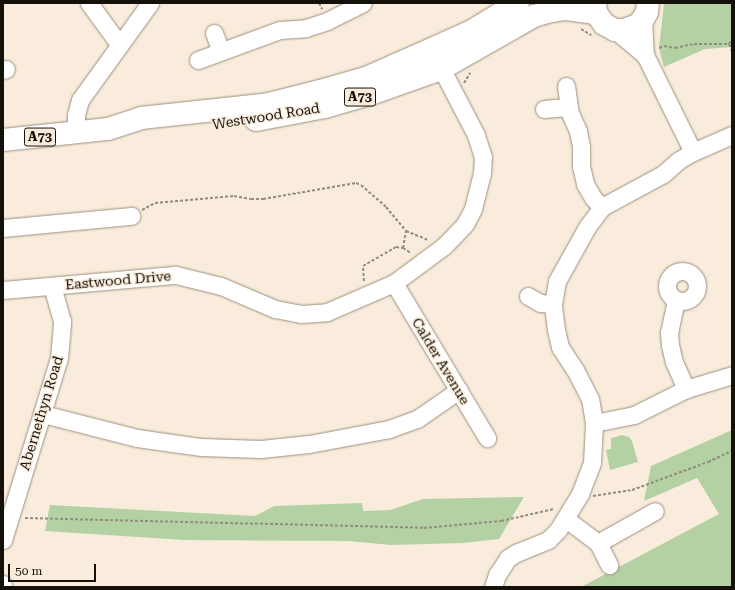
<!DOCTYPE html>
<style>
body{margin:0}
#map{position:relative;width:735px;height:590px;overflow:hidden;background:#faecdc;font-family:"Roboto Serif",serif}
div>[style]{position:absolute}
.green>*{inset:0;background:#b4d1a3}
.path>*{height:2px;margin-top:-1px;transform-origin:0;background:repeating-linear-gradient(90deg,#958c80 0 3px,transparent 0 5px)}
.roads{filter:drop-shadow(0 0 1px #9b8f7f) drop-shadow(0 0 1px #9b8f7f)}
.minor>*{height:17px;margin:-8.5px;padding:0 8.5px;transform-origin:8.5px;border-radius:8.5px;background:#fff}
.minor>.ring{margin:-8.5px;padding:0;box-sizing:content-box;background:none;border:17px solid #fff;border-radius:50%}
.major>*{height:22px;margin:-11px;padding:0 11px;transform-origin:11px;border-radius:11px;background:#fff}
span{translate:-50% -50%;white-space:nowrap;text-align:center;line-height:1.15;-webkit-text-stroke:3px #faecdc;paint-order:stroke}
.shield-label span{padding:1px 3px;background:#faecdc;border:1px solid;border-radius:3px;-webkit-text-stroke-width:0}
.shield-label{font-size:13px;color:#14100a;font-weight:700}
.street-label{font-size:14px;color:#14100a}
.frame{position:absolute;inset:0;border:4px solid #14100a;pointer-events:none}
.scale{position:absolute;left:8px;top:564px;width:88px;height:18px;box-sizing:border-box;border:2px solid #14100a;border-top:0;padding-left:5px;font-size:12px;line-height:14px;white-space:nowrap;color:#14100a;-webkit-text-stroke:3px #faecdc;paint-order:stroke}
</style>
<div id="map">
<div class="green">
<i style="clip-path:polygon(664px 3px,732px 3px,732px 47px,705px 49px,664px 67px,659px 48px)"></i>
<i style="clip-path:polygon(732px 430px,732px 587px,581px 587px,719px 514px,697px 478px,644px 501px,651px 466px)"></i>
<i style="clip-path:polygon(622px 435px,629px 437px,632px 441px,638px 462px,610px 470px,606px 450px,611px 449px,611px 438px)"></i>
<i style="clip-path:polygon(524px 497px,499px 539px,463px 543px,391px 545px,348px 541px,184px 540px,45px 531px,50px 505px,255px 516px,274px 506px,362px 503px,363px 511px,390px 510px,423px 499px)"></i>
</div>
<div class="path">
<i style="left:319px;top:3px;width:7px;rotate:63deg"></i>
<i style="left:581px;top:29px;width:12px;rotate:31deg"></i>
<i style="left:729px;top:44px;width:8px;rotate:67deg"></i>
<i style="left:659px;top:48px;width:5px;rotate:-22deg"></i>
<i style="left:664px;top:46px;width:11px;rotate:10deg"></i>
<i style="left:675px;top:48px;width:19px;rotate:-12deg"></i>
<i style="left:694px;top:44px;width:35px"></i>
<i style="left:729px;top:44px;width:6px;rotate:-59deg"></i>
<i style="left:464px;top:83px;width:12px;rotate:-59deg"></i>
<i style="left:142px;top:210px;width:15px;rotate:-28deg"></i>
<i style="left:155px;top:203px;width:79px;rotate:-5.1deg"></i>
<i style="left:234px;top:196px;width:17px;rotate:10deg"></i>
<i style="left:251px;top:199px;width:12px"></i>
<i style="left:263px;top:199px;width:94px;rotate:-9.8deg"></i>
<i style="left:356px;top:183px;width:5px;rotate:22deg"></i>
<i style="left:361px;top:185px;width:33px;rotate:41deg"></i>
<i style="left:386px;top:207px;width:31px;rotate:50deg"></i>
<i style="left:406px;top:231px;width:24px;rotate:22deg"></i>
<i style="left:403px;top:248px;width:17px;rotate:-80deg"></i>
<i style="left:364px;top:281px;width:15px;rotate:-94deg"></i>
<i style="left:363px;top:266px;width:38px;rotate:-30deg"></i>
<i style="left:396px;top:247px;width:7px;rotate:8deg"></i>
<i style="left:403px;top:248px;width:9px;rotate:32deg"></i>
<i style="left:593px;top:496px;width:39px;rotate:-9deg"></i>
<i style="left:632px;top:490px;width:81px;rotate:-20.2deg"></i>
<i style="left:708px;top:462px;width:26px;rotate:-25deg"></i>
<i style="left:25px;top:518px;width:399px;rotate:1.4deg"></i>
<i style="left:424px;top:528px;width:77px;rotate:-5.2deg"></i>
<i style="left:501px;top:521px;width:54px;rotate:-12.8deg"></i>
</div>
<div class="roads">
<div class="minor">
<i style="left:89px;top:3px;width:51px;rotate:53.8deg"></i>
<i style="left:643px;top:19px;width:36px;rotate:87deg"></i>
<i style="left:615px;top:30px;width:39px;rotate:40deg"></i>
<i style="left:645px;top:55px;width:108px;rotate:63.7deg"></i>
<i style="left:214px;top:33px;width:19px;rotate:69deg"></i>
<i style="left:198px;top:60px;width:87px;rotate:-20.1deg"></i>
<i style="left:280px;top:30px;width:26px;rotate:-4deg"></i>
<i style="left:306px;top:28px;width:22px;rotate:-18deg"></i>
<i style="left:327px;top:21px;width:40px;rotate:-26.6deg"></i>
<i style="left:3px;top:70px;width:3px;rotate:-18deg"></i>
<i style="left:566px;top:86px;width:27px;rotate:82deg"></i>
<i style="left:570px;top:113px;width:20px;rotate:66deg"></i>
<i style="left:578px;top:131px;width:16px;rotate:79deg"></i>
<i style="left:581px;top:147px;width:19px;rotate:90deg"></i>
<i style="left:581px;top:166px;width:18px;rotate:77deg"></i>
<i style="left:585px;top:184px;width:16px;rotate:60deg"></i>
<i style="left:593px;top:198px;width:13px;rotate:45deg"></i>
<i style="left:544px;top:109px;width:25px;rotate:-5deg"></i>
<i style="left:76px;top:133px;width:18px;rotate:-90deg"></i>
<i style="left:76px;top:115px;width:16px;rotate:-75deg"></i>
<i style="left:80px;top:100px;width:120px;rotate:-54.2deg"></i>
<i style="left:3px;top:228px;width:129px;rotate:-5.4deg"></i>
<i class="ring" style="left:667px;top:271px;width:13px;height:13px"></i>
<i style="left:394px;top:283px;width:181px;rotate:59deg"></i>
<i style="left:3px;top:290px;width:174px;rotate:-5deg"></i>
<i style="left:176px;top:275px;width:46px;rotate:13.7deg"></i>
<i style="left:221px;top:286px;width:59px;rotate:23.1deg"></i>
<i style="left:275px;top:309px;width:26px;rotate:11deg"></i>
<i style="left:301px;top:314px;width:26px;rotate:-4deg"></i>
<i style="left:327px;top:312px;width:73px;rotate:-23.4deg"></i>
<i style="left:394px;top:283px;width:62px;rotate:-36.5deg"></i>
<i style="left:444px;top:246px;width:30px;rotate:-46deg"></i>
<i style="left:465px;top:224px;width:17px;rotate:-62deg"></i>
<i style="left:473px;top:209px;width:36px;rotate:-76deg"></i>
<i style="left:482px;top:174px;width:17px;rotate:-87deg"></i>
<i style="left:483px;top:157px;width:23px;rotate:-108deg"></i>
<i style="left:476px;top:135px;width:87px;rotate:-117.5deg"></i>
<i style="left:528px;top:296px;width:14px;rotate:30deg"></i>
<i style="left:540px;top:303px;width:13px;rotate:4deg"></i>
<i style="left:676px;top:300px;width:33px;rotate:102deg"></i>
<i style="left:669px;top:332px;width:13px;rotate:86deg"></i>
<i style="left:670px;top:345px;width:17px;rotate:77deg"></i>
<i style="left:674px;top:362px;width:30px;rotate:66deg"></i>
<i style="left:43px;top:414px;width:97px;rotate:14.3deg"></i>
<i style="left:137px;top:438px;width:65px;rotate:8deg"></i>
<i style="left:201px;top:447px;width:60px;rotate:1.9deg"></i>
<i style="left:261px;top:449px;width:48px;rotate:-5.9deg"></i>
<i style="left:309px;top:444px;width:81px;rotate:-10.6deg"></i>
<i style="left:389px;top:429px;width:30px;rotate:-20deg"></i>
<i style="left:417px;top:419px;width:51px;rotate:-34.6deg"></i>
<i style="left:594px;top:423px;width:41px;rotate:-11.3deg"></i>
<i style="left:634px;top:415px;width:58px;rotate:-26.6deg"></i>
<i style="left:686px;top:389px;width:48px;rotate:-16.9deg"></i>
<i style="left:566px;top:519px;width:40px;rotate:37deg"></i>
<i style="left:598px;top:543px;width:65px;rotate:-29.3deg"></i>
<i style="left:3px;top:540px;width:190px;rotate:-72.9deg"></i>
<i style="left:59px;top:358px;width:37px;rotate:-85deg"></i>
<i style="left:62px;top:321px;width:36px;rotate:-106deg"></i>
<i style="left:598px;top:543px;width:25px;rotate:63deg"></i>
<i style="left:3px;top:584px;width:3px;rotate:90deg"></i>
<i style="left:493px;top:587px;width:13px;rotate:-72deg"></i>
<i style="left:497px;top:575px;width:20px;rotate:-57deg"></i>
<i style="left:508px;top:558px;width:9px;rotate:-32deg"></i>
<i style="left:516px;top:553px;width:35px;rotate:-22deg"></i>
<i style="left:548px;top:540px;width:14px;rotate:-45deg"></i>
<i style="left:558px;top:530px;width:42px;rotate:-58.6deg"></i>
<i style="left:580px;top:494px;width:33px;rotate:-69deg"></i>
<i style="left:592px;top:463px;width:40px;rotate:-87.1deg"></i>
<i style="left:594px;top:423px;width:24px;rotate:-99deg"></i>
<i style="left:590px;top:399px;width:33px;rotate:-117deg"></i>
<i style="left:575px;top:370px;width:27px;rotate:-123deg"></i>
<i style="left:560px;top:347px;width:17px;rotate:-103deg"></i>
<i style="left:556px;top:330px;width:26px;rotate:-97deg"></i>
<i style="left:553px;top:304px;width:23px;rotate:-80deg"></i>
<i style="left:557px;top:281px;width:62px;rotate:-60.9deg"></i>
<i style="left:587px;top:227px;width:25px;rotate:-53deg"></i>
<i style="left:602px;top:207px;width:69px;rotate:-28.4deg"></i>
<i style="left:663px;top:174px;width:21px;rotate:-41deg"></i>
<i style="left:679px;top:160px;width:16px;rotate:-30deg"></i>
<i style="left:693px;top:152px;width:43px;rotate:-23.6deg"></i>
</div>
<div class="major">
<i style="left:595px;top:3px;width:10px;rotate:84deg"></i>
<i style="left:596px;top:13px;width:14px;rotate:54deg"></i>
<i style="left:604px;top:24px;width:13px;rotate:29deg"></i>
<i style="left:615px;top:30px;width:9px"></i>
<i style="left:624px;top:30px;width:15px;rotate:-20deg"></i>
<i style="left:638px;top:25px;width:8px;rotate:-50deg"></i>
<i style="left:643px;top:19px;width:8px;rotate:-60deg"></i>
<i style="left:647px;top:12px;width:9px;rotate:-84deg"></i>
<i style="left:256px;top:120px;width:70px;rotate:-10.7deg"></i>
<i style="left:325px;top:107px;width:47px;rotate:-16.1deg"></i>
<i style="left:370px;top:94px;width:75px;rotate:-19.4deg"></i>
<i style="left:441px;top:69px;width:107px;rotate:-29.7deg"></i>
<i style="left:534px;top:16px;width:18px;rotate:-16deg"></i>
<i style="left:551px;top:11px;width:15px;rotate:-8deg"></i>
<i style="left:566px;top:9px;width:30px;rotate:8deg"></i>
<i style="left:3px;top:140px;width:106px;rotate:-6deg"></i>
<i style="left:108px;top:129px;width:35px;rotate:-18deg"></i>
<i style="left:141px;top:118px;width:129px;rotate:-6.2deg"></i>
<i style="left:269px;top:104px;width:53px;rotate:-14.3deg"></i>
<i style="left:320px;top:91px;width:48px;rotate:-15.8deg"></i>
<i style="left:366px;top:78px;width:45px;rotate:-23.7deg"></i>
<i style="left:407px;top:60px;width:71px;rotate:-24deg"></i>
<i style="left:472px;top:31px;width:54px;rotate:-31.3deg"></i>
</div>
</div>
<div class="shield-label">
<span style="left:360px;top:97px">A73</span>
<span style="left:40px;top:137px">A73</span>
</div>
<div class="street-label">
<span style="left:266px;top:116px;rotate:-9deg">Westwood Road</span>
<span style="left:118px;top:280px;rotate:-5deg">Eastwood Drive</span>
<span style="left:441px;top:361px;rotate:59deg">Calder Avenue</span>
<span style="left:41px;top:413px;rotate:-73deg">Abernethyn Road</span>
</div>
<div class="frame"></div>
<div class="scale">50 m</div>
</div>
